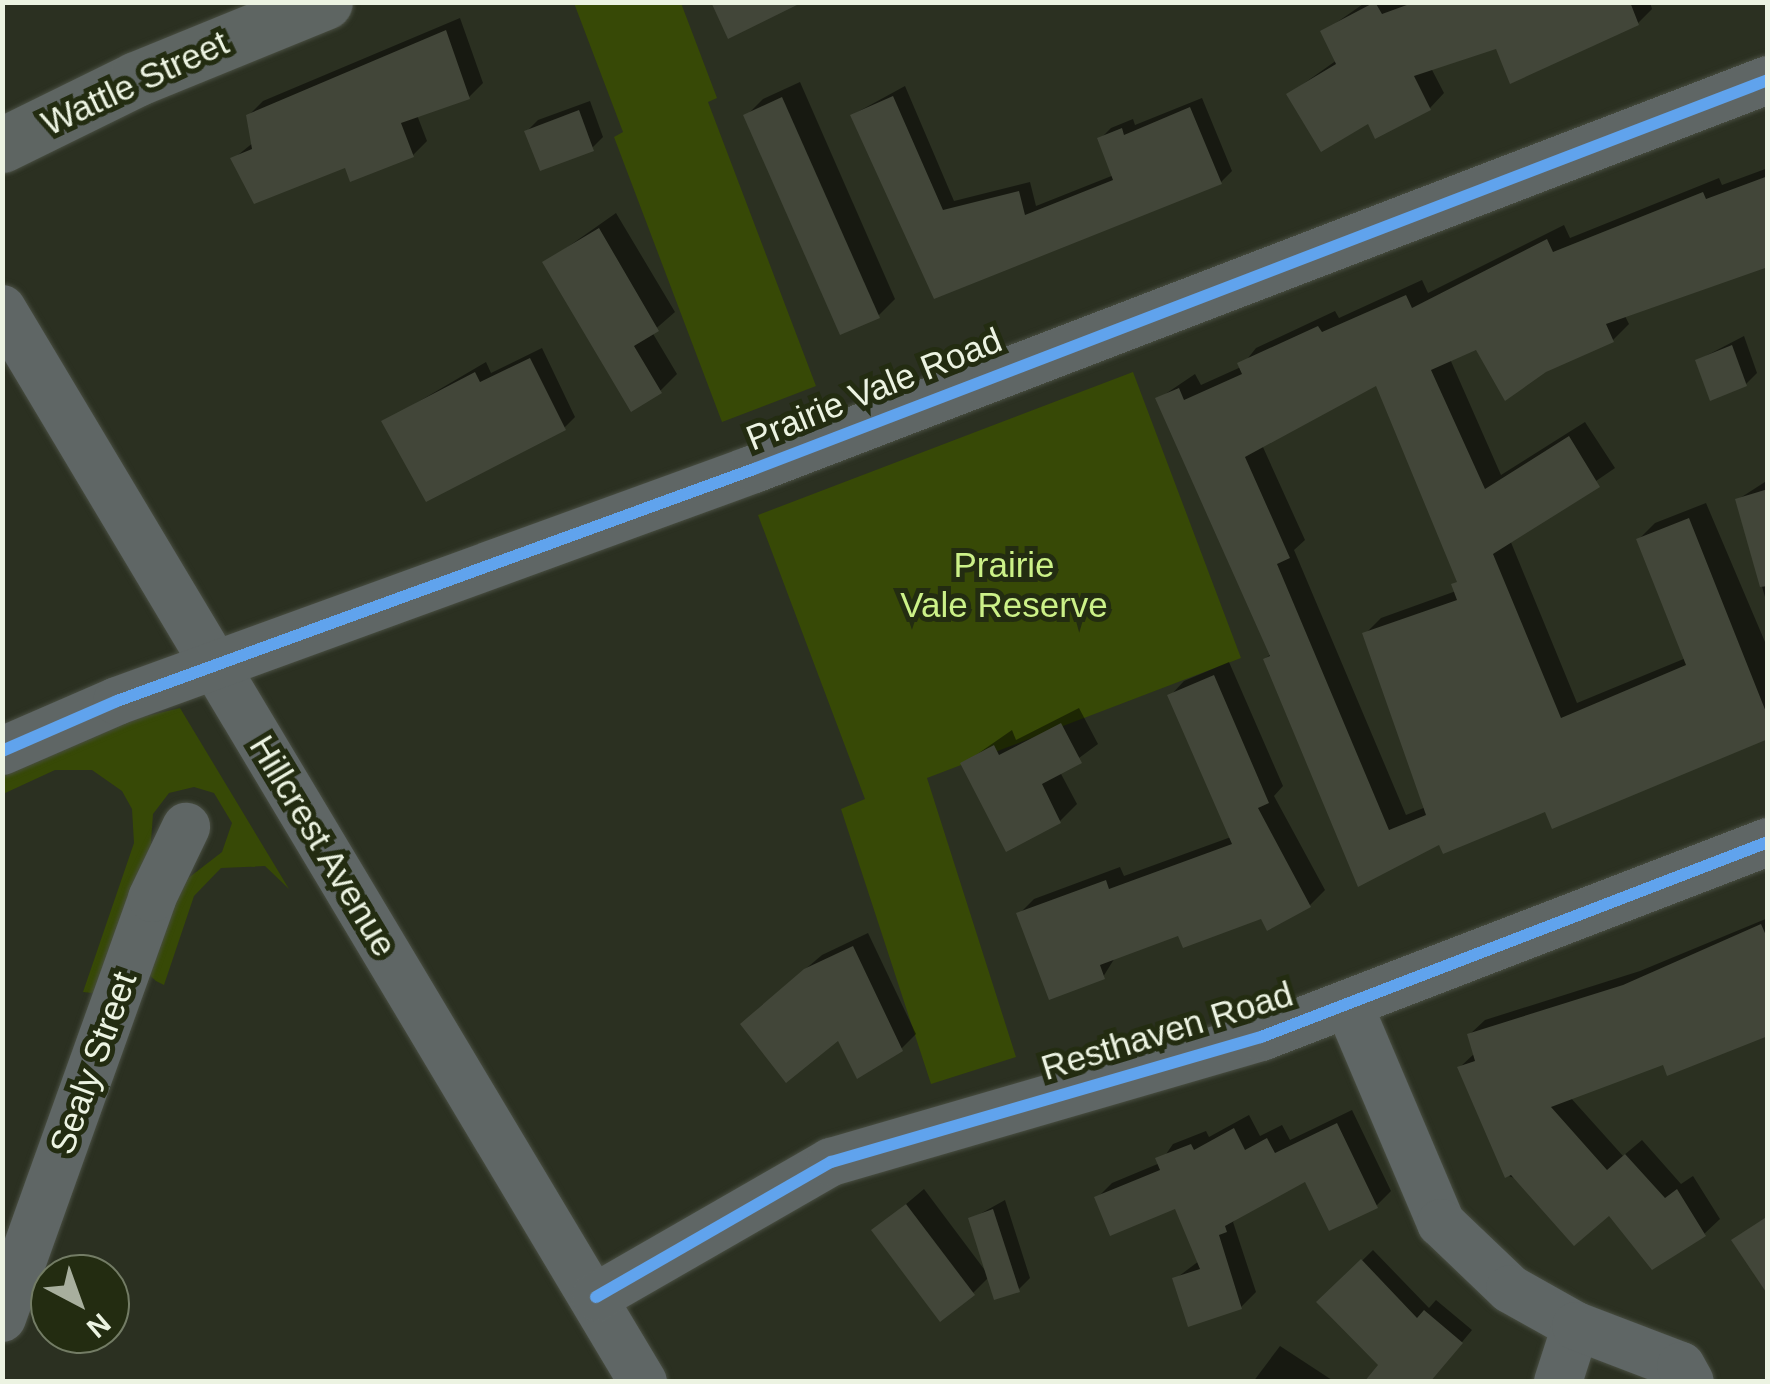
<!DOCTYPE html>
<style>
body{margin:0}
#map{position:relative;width:1770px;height:1384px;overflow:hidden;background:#2b3021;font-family:Arial,sans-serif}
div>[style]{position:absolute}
.green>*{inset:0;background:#374906}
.shadow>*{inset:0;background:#0007}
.building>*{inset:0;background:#424639}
.roads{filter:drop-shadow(0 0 2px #494e42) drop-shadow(0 0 2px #494e42)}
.minor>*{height:48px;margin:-24px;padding:0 24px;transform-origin:24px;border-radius:24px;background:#5f6665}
.major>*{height:55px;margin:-27.5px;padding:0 27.5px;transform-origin:27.5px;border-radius:27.5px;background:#5e6562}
.cycleway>*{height:12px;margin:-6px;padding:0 6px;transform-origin:6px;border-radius:6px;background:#60a3ed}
span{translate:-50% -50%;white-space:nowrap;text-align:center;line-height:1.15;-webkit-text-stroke:10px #232c11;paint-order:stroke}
.street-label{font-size:35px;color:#ecf3e2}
.park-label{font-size:35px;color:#ccf188}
.frame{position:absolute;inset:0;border:5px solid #ecf3e2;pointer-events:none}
.north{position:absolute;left:30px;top:1254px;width:100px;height:100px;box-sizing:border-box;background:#232c11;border:2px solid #737c65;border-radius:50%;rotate:139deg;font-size:28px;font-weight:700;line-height:40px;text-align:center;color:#ecf3e2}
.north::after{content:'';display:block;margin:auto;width:35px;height:45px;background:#a8af9e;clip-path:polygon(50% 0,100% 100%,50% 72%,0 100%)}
</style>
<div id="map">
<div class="green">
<i style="clip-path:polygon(574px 3px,681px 3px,717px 98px,708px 102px,816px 386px,722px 422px,614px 137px,623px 132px)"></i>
<i style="clip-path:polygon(1133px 372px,1241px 658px,927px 778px,1016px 1057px,931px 1084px,841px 809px,865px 799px,758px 515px)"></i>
<i style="clip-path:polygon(180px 708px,289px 889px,265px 866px,221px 868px,194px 896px,164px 985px,156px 981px,147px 973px,178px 886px,222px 852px,232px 823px,214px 793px,194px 787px,169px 793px,153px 814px,150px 855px,102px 994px,83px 992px,134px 843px,132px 809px,122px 791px,92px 770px,55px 770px,3px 794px,2px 773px,134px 719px)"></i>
</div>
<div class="shadow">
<i style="clip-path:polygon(1366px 2px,1650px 2px,1652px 9px,1638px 23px,1497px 46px,1431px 68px,1444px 93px,1430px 108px,1369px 121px,1289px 94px,1337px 60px,1323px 32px)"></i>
<i style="clip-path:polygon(460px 18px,483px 83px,469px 97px,417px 115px,427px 141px,413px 155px,346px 165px,233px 159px,254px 142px,249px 115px,263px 101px)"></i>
<i style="clip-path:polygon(800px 82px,895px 299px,878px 316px,746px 116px,763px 99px)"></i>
<i style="clip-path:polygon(905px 86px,954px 201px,1030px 182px,1036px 206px,1114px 175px,1100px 139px,1111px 128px,1133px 119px,1135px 125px,1202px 98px,1232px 171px,1221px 182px,936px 296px,852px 115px)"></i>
<i style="clip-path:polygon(590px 101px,603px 137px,592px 148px,527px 131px,538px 120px)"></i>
<i style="clip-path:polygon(evenodd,1768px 168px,1768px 266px,1624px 314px,1629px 324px,1613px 340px,1477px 347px,1450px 359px,1501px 475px,1585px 422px,1615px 468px,1510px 540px,1577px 703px,1686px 658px,1639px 539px,1655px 523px,1706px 503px,1768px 649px,1768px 737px,1441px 841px,1359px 884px,1265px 659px,1272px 653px,1158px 399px,1195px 374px,1201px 385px,1241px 367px,1256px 348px,1335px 311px,1339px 318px,1422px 280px,1428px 293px,1564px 225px,1570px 238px,1719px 178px,1722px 185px,1768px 168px,1377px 382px,1459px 579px,1456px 591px,1381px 618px,1365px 634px,1426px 807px,1406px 815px,1294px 550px,1305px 540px,1262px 445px,1377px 382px)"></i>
<i style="clip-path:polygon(616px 213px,675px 312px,652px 332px,677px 374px,660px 391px,545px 263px)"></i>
<i style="clip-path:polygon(1744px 336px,1757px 373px,1746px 384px,1698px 360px)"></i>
<i style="clip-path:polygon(542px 348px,575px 417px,564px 428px,384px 422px,486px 362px,491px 373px)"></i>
<i style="clip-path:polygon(1768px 480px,1768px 596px,1765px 597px,1737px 500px)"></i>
<i style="clip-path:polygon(1229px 662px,1283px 786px,1274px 796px,1325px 890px,1310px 905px,1180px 932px,1116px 956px,1103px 977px,1019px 914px,1034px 899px,1120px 867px,1124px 876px,1231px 837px,1170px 696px,1184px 681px)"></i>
<i style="clip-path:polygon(1079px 708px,1098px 744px,1060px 772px,1077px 804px,1060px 821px,963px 764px,1012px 730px,1016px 740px)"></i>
<i style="clip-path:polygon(1768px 918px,1768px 1035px,1664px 1061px,1570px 1097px,1623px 1156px,1642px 1140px,1681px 1184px,1693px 1176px,1720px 1219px,1704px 1234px,1609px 1212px,1506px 1175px,1460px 1067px,1475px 1053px,1469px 1035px,1485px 1020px,1640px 971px)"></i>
<i style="clip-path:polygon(868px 933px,916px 1034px,901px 1049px,758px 1009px,822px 955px)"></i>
<i style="clip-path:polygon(1352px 1110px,1391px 1191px,1376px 1206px,1307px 1178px,1241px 1214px,1233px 1222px,1256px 1292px,1241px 1307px,1175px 1279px,1199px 1261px,1176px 1206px,1097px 1198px,1112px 1183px,1160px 1163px,1173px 1144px,1206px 1131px,1209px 1137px,1249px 1115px,1260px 1136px,1282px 1125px,1290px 1140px)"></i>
<i style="clip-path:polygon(924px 1189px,987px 1273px,971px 1219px,1005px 1200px,1030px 1278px,1019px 1289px,989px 1277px,973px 1293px,874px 1231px)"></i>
<i style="clip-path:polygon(1373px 1250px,1429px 1308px,1436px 1300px,1472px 1330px,1429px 1382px,1381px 1365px,1320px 1302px)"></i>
<i style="clip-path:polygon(1280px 1346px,1335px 1382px,1253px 1382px)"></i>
</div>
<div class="building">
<i style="clip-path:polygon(711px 2px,803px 2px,728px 39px)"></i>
<i style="clip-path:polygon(1375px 2px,1382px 14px,1415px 2px,1630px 2px,1639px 25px,1510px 84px,1496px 49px,1414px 76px,1431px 110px,1375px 139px,1368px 124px,1321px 152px,1286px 94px,1336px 64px,1320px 31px)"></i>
<i style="clip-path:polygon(446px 30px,470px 99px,401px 123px,414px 157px,350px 182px,345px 168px,254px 204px,230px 158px,252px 149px,246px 115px)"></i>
<i style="clip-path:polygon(893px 96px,943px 210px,1019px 191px,1025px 215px,1113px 180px,1097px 138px,1122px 128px,1124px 135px,1190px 107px,1222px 184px,934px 299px,850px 115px)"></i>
<i style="clip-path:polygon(782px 97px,880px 318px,840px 335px,743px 115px)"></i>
<i style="clip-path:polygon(579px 110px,594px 151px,540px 171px,524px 131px)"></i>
<i style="clip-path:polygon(evenodd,1768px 176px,1768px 267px,1606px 324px,1614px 342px,1546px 372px,1505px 401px,1476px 350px,1431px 370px,1485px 489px,1569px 436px,1600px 487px,1493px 554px,1561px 718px,1686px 665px,1636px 539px,1689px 518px,1768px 717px,1768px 739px,1552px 829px,1545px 812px,1443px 854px,1439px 845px,1358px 887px,1263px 659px,1270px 656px,1155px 398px,1179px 388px,1184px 400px,1242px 374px,1237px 363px,1318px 326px,1322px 332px,1406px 295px,1412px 308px,1547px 239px,1553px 252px,1703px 192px,1706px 199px,1768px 176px,1376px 386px,1457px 582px,1451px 584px,1457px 600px,1362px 633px,1426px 815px,1389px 830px,1277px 564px,1290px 558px,1245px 457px,1376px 386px)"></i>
<i style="clip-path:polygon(599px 228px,659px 331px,634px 346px,662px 393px,631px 412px,542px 262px)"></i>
<i style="clip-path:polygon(1732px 345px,1747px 386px,1710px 401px,1695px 360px)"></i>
<i style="clip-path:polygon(530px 358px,566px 430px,426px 502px,381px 421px,475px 372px,480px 382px)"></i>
<i style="clip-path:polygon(1768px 489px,1768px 586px,1760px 587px,1735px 499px)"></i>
<i style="clip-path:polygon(1214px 675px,1269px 803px,1258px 808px,1311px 907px,1267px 931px,1261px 919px,1183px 948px,1178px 936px,1100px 965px,1105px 979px,1049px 1000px,1016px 913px,1106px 880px,1109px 889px,1232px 844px,1167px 695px)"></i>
<i style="clip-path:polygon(1061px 723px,1082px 763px,1042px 784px,1061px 823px,1006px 852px,960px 763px,994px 745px,999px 755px)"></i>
<i style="clip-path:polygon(1761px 924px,1768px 940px,1768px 1036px,1667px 1076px,1663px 1065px,1551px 1107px,1607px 1170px,1625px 1154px,1665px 1198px,1677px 1189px,1706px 1236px,1652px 1270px,1609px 1216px,1574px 1246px,1511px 1175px,1505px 1178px,1457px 1067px,1475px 1061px,1467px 1034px,1623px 985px)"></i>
<i style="clip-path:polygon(853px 946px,903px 1051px,857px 1079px,838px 1041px,786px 1083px,740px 1024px,804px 969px)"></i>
<i style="clip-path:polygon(1337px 1123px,1378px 1208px,1329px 1231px,1305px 1182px,1225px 1226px,1227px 1232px,1219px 1235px,1242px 1309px,1188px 1327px,1172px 1278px,1200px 1269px,1175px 1209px,1110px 1236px,1094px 1197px,1160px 1170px,1155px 1158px,1191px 1144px,1194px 1150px,1234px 1128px,1245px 1150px,1267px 1138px,1275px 1153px)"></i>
<i style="clip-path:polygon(906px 1204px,975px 1295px,940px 1322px,871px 1230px)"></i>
<i style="clip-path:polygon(993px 1209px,1020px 1292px,994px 1300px,968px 1218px)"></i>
<i style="clip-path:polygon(1768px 1216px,1768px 1295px,1731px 1240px)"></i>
<i style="clip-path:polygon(1361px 1259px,1417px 1318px,1424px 1310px,1463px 1343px,1430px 1382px,1364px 1382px,1378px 1365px,1316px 1302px)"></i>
</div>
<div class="roads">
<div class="minor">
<i style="left:2px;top:309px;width:1250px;rotate:59.15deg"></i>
<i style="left:2px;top:751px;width:125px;rotate:-23.5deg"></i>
<i style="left:117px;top:701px;width:678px;rotate:-20.01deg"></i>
<i style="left:754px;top:469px;width:1086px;rotate:-20.99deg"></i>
<i style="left:1348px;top:1004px;width:238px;rotate:67deg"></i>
<i style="left:1441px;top:1223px;width:95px;rotate:43.7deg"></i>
<i style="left:1510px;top:1289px;width:76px;rotate:29.3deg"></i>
<i style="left:1576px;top:1326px;width:59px;rotate:107.8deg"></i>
<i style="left:596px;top:1297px;width:271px;rotate:-29.9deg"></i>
<i style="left:831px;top:1162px;width:448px;rotate:-16.2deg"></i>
<i style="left:1261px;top:1037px;width:543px;rotate:-21.04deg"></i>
<i style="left:2px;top:1318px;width:446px;rotate:-70.3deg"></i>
<i style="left:152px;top:898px;width:79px;rotate:-64.4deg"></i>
<i style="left:1576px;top:1326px;width:112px;rotate:20.9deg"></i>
<i style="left:1681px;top:1366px;width:18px;rotate:61deg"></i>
</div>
<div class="major">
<i style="left:2px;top:145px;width:149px;rotate:-26.2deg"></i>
<i style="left:136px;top:79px;width:204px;rotate:-22.2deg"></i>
</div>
</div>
<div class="cycleway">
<i style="left:2px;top:751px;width:125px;rotate:-23.5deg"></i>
<i style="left:117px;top:701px;width:678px;rotate:-20.01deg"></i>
<i style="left:754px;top:469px;width:1086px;rotate:-20.99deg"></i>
<i style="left:596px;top:1297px;width:271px;rotate:-29.9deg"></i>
<i style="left:831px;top:1162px;width:448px;rotate:-16.2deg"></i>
<i style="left:1261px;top:1037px;width:543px;rotate:-21.04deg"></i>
</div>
<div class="street-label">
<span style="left:135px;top:83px;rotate:-25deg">Wattle Street</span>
<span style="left:874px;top:389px;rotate:-22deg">Prairie Vale Road</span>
<span style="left:323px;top:846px;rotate:59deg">Hillcrest Avenue</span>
<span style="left:1167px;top:1031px;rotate:-17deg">Resthaven Road</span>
<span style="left:93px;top:1063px;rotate:-70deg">Sealy Street</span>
</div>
<div class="park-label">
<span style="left:1004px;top:585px">Prairie<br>Vale Reserve</span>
</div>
<div class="frame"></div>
<div class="north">N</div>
</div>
